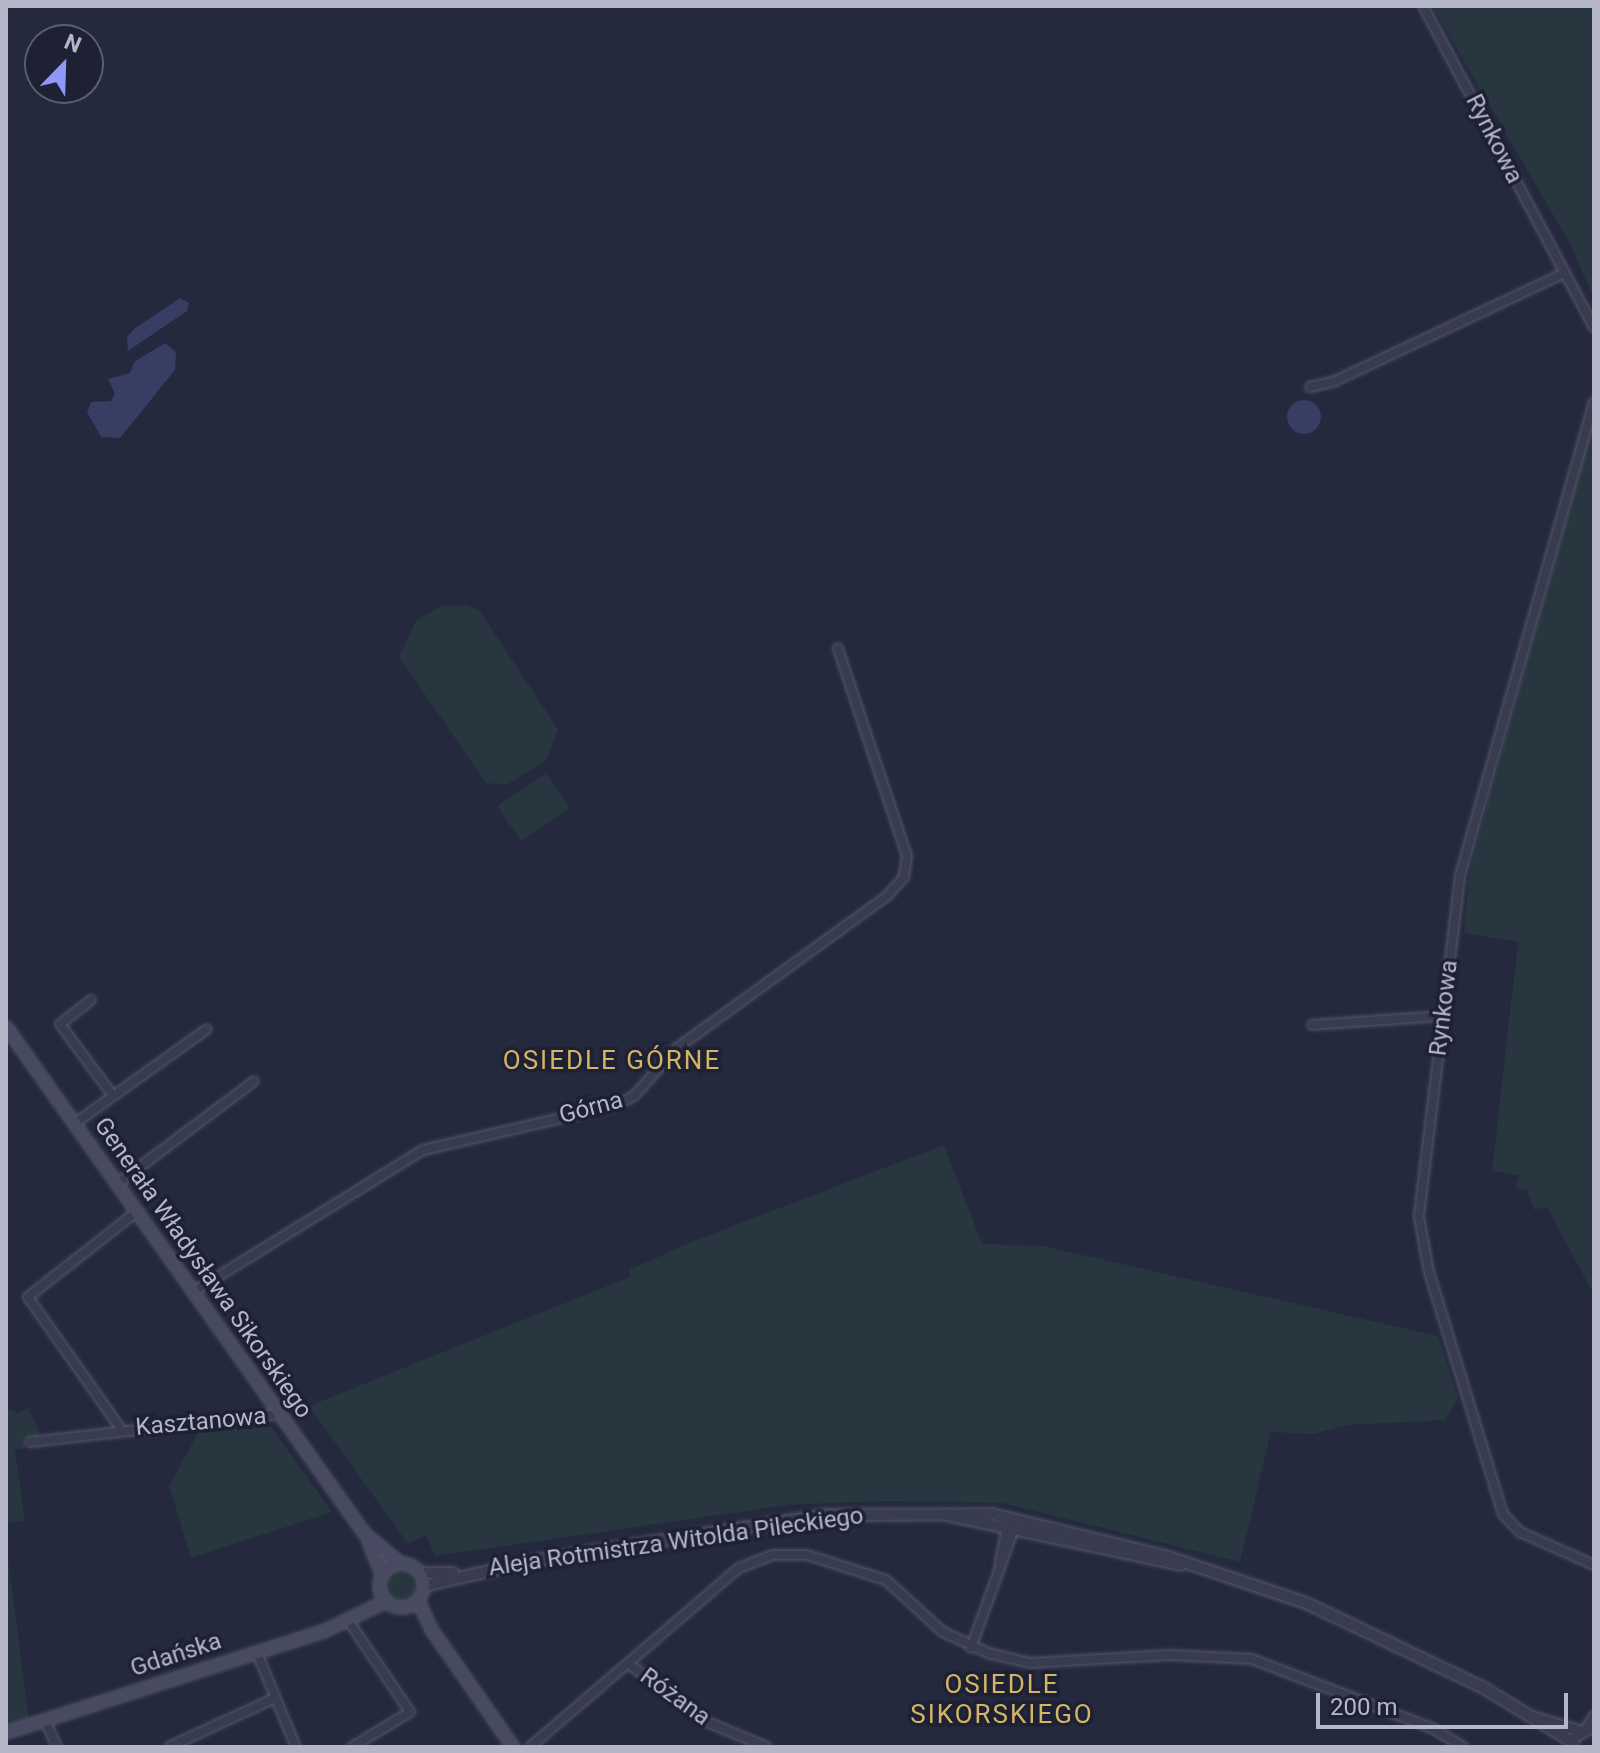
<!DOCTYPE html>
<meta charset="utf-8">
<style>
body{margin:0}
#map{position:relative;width:1600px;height:1753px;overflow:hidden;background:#25293e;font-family:Roboto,sans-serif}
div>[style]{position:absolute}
.green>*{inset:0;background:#27363f}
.round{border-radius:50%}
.water>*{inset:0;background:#373d63}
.roads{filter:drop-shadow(0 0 2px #545769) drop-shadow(0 0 2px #545769)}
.minor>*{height:8px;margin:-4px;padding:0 4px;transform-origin:4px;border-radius:4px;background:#393c4e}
.tertiary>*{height:10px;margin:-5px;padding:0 5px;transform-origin:5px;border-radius:5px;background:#393c4e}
.secondary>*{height:11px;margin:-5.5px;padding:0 5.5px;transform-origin:5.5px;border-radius:5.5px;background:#474a61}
.secondary>.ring{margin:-5.5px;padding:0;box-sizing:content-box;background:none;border:11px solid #474a61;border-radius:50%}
span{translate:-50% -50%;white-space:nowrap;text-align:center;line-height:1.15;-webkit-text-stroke:7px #1e2133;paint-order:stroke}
.street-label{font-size:24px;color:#b5b7c9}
.neighbourhood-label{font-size:26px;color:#d3b567;letter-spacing:2px}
.frame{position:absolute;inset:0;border:8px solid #b5b7c9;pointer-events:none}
.north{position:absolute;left:24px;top:24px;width:80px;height:80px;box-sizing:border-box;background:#1e2133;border:2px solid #5a5d6f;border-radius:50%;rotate:23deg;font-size:22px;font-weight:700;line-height:32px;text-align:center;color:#b5b7c9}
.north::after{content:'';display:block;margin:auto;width:28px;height:36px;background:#8e98f6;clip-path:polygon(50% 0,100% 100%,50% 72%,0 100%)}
.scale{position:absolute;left:1316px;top:1693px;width:252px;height:36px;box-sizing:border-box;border:4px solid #b5b7c9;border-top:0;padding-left:10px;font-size:24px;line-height:28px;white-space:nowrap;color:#b5b7c9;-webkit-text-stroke:6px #1e2133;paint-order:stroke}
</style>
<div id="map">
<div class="green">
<i style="clip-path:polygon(1432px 6px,1594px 6px,1594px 298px,1569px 242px)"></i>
<i style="clip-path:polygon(1594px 418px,1594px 1295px,1547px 1207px,1534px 1210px,1527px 1190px,1515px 1188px,1519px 1175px,1492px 1171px,1518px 942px,1464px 933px,1469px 872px)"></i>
<i style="clip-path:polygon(467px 605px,479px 610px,558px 729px,546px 761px,506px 785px,486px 783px,399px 657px,416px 621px,440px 606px)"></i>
<i style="clip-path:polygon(546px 773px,570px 808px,521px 841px,497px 806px)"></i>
<i style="clip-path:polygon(944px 1145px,982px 1244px,1043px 1246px,1438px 1336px,1458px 1398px,1445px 1420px,1348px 1425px,1313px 1434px,1271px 1432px,1240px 1562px,1002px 1503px,885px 1501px,788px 1505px,435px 1556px,426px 1535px,408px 1544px,309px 1406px,630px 1277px,629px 1270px,691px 1242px)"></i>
<i style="clip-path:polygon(6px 1408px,18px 1413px,29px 1408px,39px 1432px,37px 1439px,24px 1438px,25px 1448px,15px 1450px,25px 1521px,6px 1523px)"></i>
<i style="clip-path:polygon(269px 1424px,332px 1512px,191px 1558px,169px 1486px,200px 1429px)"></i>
<i style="clip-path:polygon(6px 1544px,29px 1719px,6px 1726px)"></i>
<i class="round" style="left:383px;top:1569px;width:32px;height:32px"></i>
</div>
<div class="water">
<i style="clip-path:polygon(180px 298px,189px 303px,187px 311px,128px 351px,127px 337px,134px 329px)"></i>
<i style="clip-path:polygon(165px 343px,176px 352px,175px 370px,120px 438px,101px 437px,87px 412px,91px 402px,111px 401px,115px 394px,108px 379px,130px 373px,134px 362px)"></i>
<i class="round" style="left:1287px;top:400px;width:34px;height:34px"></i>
</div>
<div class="roads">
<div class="minor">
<i style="left:1423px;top:6px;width:364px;rotate:62deg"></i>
<i style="left:1310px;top:387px;width:26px;rotate:-13deg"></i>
<i style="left:1335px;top:381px;width:254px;rotate:-25.2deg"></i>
<i style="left:1594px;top:402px;width:494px;rotate:105.8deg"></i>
<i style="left:1460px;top:877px;width:342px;rotate:96.9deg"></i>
<i style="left:1419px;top:1217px;width:56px;rotate:79.7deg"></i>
<i style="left:1429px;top:1272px;width:253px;rotate:73deg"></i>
<i style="left:1503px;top:1514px;width:25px;rotate:47deg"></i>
<i style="left:1520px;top:1532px;width:81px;rotate:24deg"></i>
<i style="left:91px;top:1000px;width:39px;rotate:142deg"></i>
<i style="left:60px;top:1024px;width:89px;rotate:53.6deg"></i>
<i style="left:1312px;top:1025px;width:130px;rotate:-4deg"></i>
<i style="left:74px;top:1124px;width:163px;rotate:-35.5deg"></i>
<i style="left:117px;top:1184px;width:171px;rotate:-36.9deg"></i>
<i style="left:193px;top:1292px;width:270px;rotate:-31.7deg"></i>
<i style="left:423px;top:1150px;width:196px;rotate:-13deg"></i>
<i style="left:614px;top:1106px;width:22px;rotate:-27deg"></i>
<i style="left:634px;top:1096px;width:64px;rotate:-48.1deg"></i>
<i style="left:677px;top:1048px;width:259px;rotate:-35.9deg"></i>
<i style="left:887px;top:896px;width:25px;rotate:-48deg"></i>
<i style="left:904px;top:877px;width:21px;rotate:-82deg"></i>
<i style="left:907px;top:856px;width:219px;rotate:-108.4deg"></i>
<i style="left:121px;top:1429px;width:161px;rotate:-125.2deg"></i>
<i style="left:28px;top:1297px;width:137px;rotate:-38.2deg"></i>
<i style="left:30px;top:1442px;width:252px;rotate:-6.4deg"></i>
<i style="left:1000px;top:1562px;width:38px;rotate:-79deg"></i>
<i style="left:348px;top:1620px;width:111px;rotate:56deg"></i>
<i style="left:410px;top:1712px;width:68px;rotate:148.9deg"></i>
<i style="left:971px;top:1648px;width:130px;rotate:-70.2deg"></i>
<i style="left:257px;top:1653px;width:102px;rotate:67.5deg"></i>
<i style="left:629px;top:1664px;width:97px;rotate:36.6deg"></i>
<i style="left:707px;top:1722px;width:65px;rotate:22.6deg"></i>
<i style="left:45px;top:1720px;width:30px;rotate:66deg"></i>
<i style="left:1587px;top:1727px;width:13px;rotate:-58deg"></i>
<i style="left:169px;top:1747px;width:117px;rotate:-24.8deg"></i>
<i style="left:530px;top:1747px;width:275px;rotate:-40.6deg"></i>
<i style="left:739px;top:1568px;width:36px;rotate:-21deg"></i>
<i style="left:773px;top:1555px;width:34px"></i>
<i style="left:807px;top:1555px;width:83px;rotate:17.6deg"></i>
<i style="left:886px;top:1580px;width:77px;rotate:42.4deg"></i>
<i style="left:943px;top:1632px;width:50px;rotate:25deg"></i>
<i style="left:988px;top:1653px;width:43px;rotate:13.4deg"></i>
<i style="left:1030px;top:1663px;width:140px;rotate:-3.3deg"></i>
<i style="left:1170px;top:1655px;width:82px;rotate:2.8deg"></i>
<i style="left:1252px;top:1659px;width:193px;rotate:21deg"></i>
<i style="left:1432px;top:1728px;width:37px;rotate:31deg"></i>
</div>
<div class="tertiary">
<i style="left:946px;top:1515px;width:240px;rotate:12deg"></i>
<i style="left:420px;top:1573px;width:33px"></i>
<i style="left:423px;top:1586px;width:117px;rotate:-12.8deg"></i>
<i style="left:537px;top:1560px;width:292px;rotate:-8.9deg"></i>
<i style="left:826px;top:1515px;width:166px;rotate:-0.3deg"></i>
<i style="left:992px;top:1514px;width:182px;rotate:13.7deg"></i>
<i style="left:1169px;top:1557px;width:145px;rotate:18.6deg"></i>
<i style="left:1306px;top:1603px;width:197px;rotate:25.5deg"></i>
<i style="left:1484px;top:1688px;width:105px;rotate:31.4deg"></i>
<i style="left:1532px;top:1717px;width:49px;rotate:16.6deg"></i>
<i style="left:1576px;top:1736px;width:21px;rotate:-29deg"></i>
</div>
<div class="secondary">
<i style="left:6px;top:1027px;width:620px;rotate:54.72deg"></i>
<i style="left:364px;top:1533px;width:45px;rotate:39.6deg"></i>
<i style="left:368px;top:1541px;width:35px;rotate:68deg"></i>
<i class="ring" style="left:379px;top:1563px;width:33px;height:33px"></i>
<i style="left:417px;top:1599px;width:33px;rotate:65deg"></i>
<i style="left:431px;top:1629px;width:144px;rotate:55.2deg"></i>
<i style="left:6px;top:1732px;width:333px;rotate:-17.7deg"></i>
<i style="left:323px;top:1631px;width:69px;rotate:-25.8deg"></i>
</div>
</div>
<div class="street-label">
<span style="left:1494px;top:139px;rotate:63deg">Rynkowa</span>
<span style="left:1444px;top:1008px;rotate:-83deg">Rynkowa</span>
<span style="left:591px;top:1108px;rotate:-15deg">Górna</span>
<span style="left:203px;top:1268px;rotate:55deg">Generała Władysława Sikorskiego</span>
<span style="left:201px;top:1422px;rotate:-5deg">Kasztanowa</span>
<span style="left:676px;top:1542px;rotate:-8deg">Aleja Rotmistrza Witolda Pileckiego</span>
<span style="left:176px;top:1655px;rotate:-18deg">Gdańska</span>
<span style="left:675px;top:1697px;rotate:36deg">Różana</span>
</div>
<div class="neighbourhood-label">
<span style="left:612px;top:1061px">OSIEDLE GÓRNE</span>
<span style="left:1002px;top:1700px">OSIEDLE<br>SIKORSKIEGO</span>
</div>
<div class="frame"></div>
<div class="north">N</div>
<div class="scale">200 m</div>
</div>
